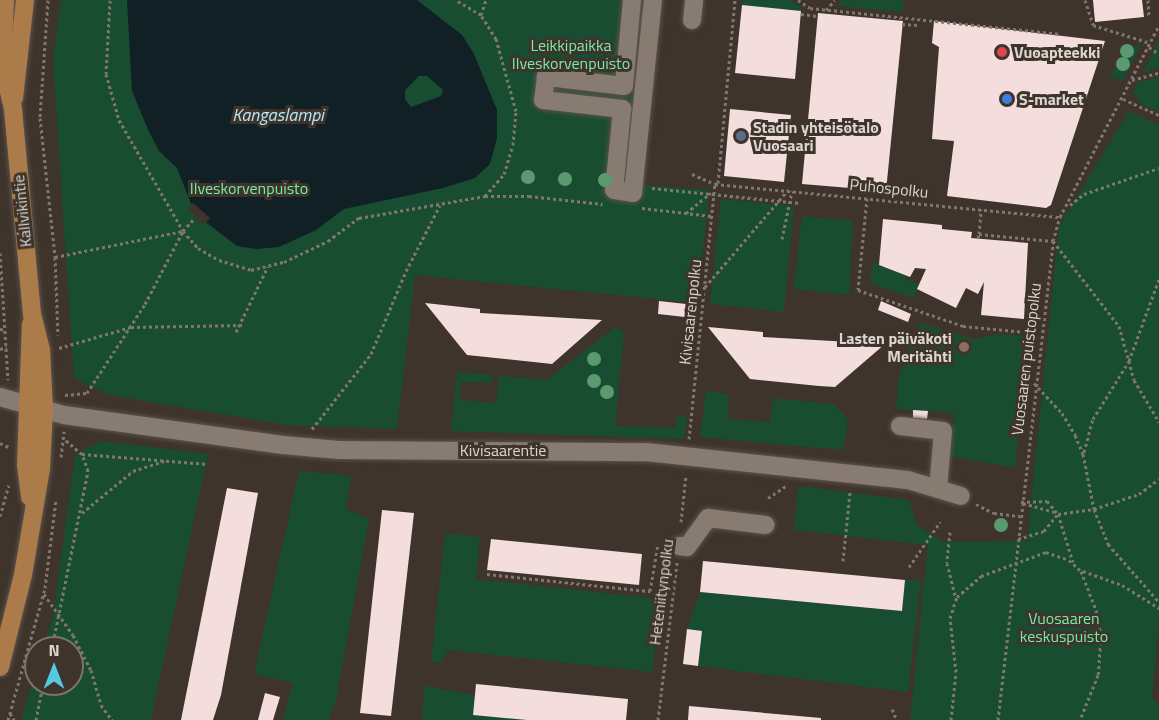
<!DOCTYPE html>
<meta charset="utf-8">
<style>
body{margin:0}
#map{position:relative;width:1159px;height:720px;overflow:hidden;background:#3e342b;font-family:"Titillium Web",sans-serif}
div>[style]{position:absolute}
.green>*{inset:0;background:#194d31}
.water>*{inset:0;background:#102025}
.pier>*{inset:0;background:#3e342b}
.building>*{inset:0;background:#f4dedd}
.path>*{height:3px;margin-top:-1.5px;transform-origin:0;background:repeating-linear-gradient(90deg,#7f776f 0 3px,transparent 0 6px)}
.roads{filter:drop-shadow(0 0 2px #5c534c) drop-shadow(0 0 2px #5c534c)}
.minor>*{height:18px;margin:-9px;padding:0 9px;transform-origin:9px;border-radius:9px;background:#877b72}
.major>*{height:18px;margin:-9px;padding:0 9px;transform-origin:9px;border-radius:9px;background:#ab7c49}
.trees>*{width:14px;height:14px;margin:-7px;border-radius:50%;background:#5b9a70}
.dots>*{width:16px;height:16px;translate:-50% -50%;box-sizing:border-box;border:3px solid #3e342b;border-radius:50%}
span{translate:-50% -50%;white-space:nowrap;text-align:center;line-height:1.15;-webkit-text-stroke:6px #3e342b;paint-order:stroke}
.park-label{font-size:16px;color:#73eea9}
.poi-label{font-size:16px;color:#dcd5d0;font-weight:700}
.left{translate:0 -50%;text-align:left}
.right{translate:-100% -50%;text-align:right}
.street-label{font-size:16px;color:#dcd5d0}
.water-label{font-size:18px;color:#b2e8f9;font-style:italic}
.north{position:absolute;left:24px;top:636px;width:60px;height:60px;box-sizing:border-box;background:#3e342b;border:2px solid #7d746d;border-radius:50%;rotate:0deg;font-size:16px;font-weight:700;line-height:24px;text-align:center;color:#dcd5d0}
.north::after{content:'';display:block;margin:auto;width:21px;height:27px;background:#56c9e1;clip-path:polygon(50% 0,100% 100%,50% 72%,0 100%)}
</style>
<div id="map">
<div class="green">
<i style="clip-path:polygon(61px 0,663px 0,657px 0,635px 184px,709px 190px,698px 303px,415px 275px,397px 429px,287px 425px,109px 395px,74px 378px,53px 60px)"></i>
<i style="clip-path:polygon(742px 0,790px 0,802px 7px,801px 11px,742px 5px)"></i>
<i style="clip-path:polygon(842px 0,904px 0,902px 12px,837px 6px)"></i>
<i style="clip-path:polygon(1159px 38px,1159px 68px,1143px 73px)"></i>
<i style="clip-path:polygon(1141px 44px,1123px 81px,1111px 77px,1112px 70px,1123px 65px,1120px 53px)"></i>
<i style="clip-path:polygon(1159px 77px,1159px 112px,1141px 104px,1133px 92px,1138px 82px)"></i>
<i style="clip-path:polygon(1129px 111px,1159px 125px,1159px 618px,1152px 697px,1159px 707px,1159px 720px,910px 720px,928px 545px,794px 530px,798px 486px,909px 500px,917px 525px,943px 542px,1027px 541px,1059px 226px)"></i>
<i style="clip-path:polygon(721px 199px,794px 206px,784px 312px,710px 304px)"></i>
<i style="clip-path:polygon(802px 216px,853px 221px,849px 295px,794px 289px)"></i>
<i style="clip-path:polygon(873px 262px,906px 275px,905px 279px,919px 285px,913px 298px,870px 283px)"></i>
<i style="clip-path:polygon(920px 323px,973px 339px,999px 334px,1026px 336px,1015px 468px,950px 456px,954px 413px,896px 409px,899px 375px)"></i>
<i style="clip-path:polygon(615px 327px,624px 333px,615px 426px,675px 428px,677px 415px,687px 418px,684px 439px,451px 431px,457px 372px,493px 375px,491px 383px,461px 382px,460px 400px,496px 403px,499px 376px,547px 380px)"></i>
<i style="clip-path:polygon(706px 391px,728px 394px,728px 419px,770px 422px,773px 398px,833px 404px,848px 419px,843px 450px,700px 437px)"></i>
<i style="clip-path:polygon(101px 441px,208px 454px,151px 720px,21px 720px,36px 670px,36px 684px,72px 684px,72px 648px,43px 648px,53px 616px,75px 455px)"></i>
<i style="clip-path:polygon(299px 471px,351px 476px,346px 509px,369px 519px,336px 700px,328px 720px,283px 720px,293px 683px,254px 674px)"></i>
<i style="clip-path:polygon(445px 533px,480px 537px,476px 579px,661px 599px,652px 672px,448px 650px,441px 663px,431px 662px)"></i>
<i style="clip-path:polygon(905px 580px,921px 580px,908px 692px,698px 666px,702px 631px,687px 629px,700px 592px,902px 611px)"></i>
<i style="clip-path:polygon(424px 686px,475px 695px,474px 715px,527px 720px,422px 720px)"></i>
</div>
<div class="water">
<i style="clip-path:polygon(evenodd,127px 0,417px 0,462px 35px,474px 54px,497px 110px,497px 138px,490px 164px,475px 178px,443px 188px,344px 209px,316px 230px,279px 247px,256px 249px,237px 246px,195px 214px,177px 168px,159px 151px,149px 132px,132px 91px,127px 0,419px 76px,427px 76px,443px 90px,441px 96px,411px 107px,405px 99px,405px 90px,419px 76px)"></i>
</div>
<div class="pier">
<i style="clip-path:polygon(193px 203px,210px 218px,203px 226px,188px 208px)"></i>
</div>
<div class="building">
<i style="clip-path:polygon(1093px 0,1142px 0,1144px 17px,1095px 22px)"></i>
<i style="clip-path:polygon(742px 5px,801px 11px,795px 79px,735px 73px)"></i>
<i style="clip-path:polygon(818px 13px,903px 21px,886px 191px,802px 184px)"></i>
<i style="clip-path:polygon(934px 21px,1105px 41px,1051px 205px,1046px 208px,947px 196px,954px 141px,932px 139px,939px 47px,932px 43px)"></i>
<i style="clip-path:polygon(730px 109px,791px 115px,784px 182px,724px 176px)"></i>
<i style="clip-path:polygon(883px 219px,942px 225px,942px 229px,972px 232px,971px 238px,1028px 243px,1024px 319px,981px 315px,984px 282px,978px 294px,966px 288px,956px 308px,917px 289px,926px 269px,915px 268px,910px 277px,879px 265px)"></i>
<i style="clip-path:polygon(659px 301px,686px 304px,685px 317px,658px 314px)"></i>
<i style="clip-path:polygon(881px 301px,911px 314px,908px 322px,878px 310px)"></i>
<i style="clip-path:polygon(425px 303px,480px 309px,480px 313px,602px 320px,552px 364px,467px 355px)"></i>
<i style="clip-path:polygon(708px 327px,763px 332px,763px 337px,885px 344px,835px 387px,819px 386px,750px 379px)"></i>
<i style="clip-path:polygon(913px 410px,928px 411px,927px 419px,913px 418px)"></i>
<i style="clip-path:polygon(227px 488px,258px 493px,221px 695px,213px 720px,181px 720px)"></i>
<i style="clip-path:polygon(382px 510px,414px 513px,391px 716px,360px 713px)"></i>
<i style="clip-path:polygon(491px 539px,642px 554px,639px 585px,487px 570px)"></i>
<i style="clip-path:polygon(703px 561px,905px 580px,902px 611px,700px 592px)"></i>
<i style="clip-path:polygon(687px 629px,702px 631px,698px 666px,683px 664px)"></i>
<i style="clip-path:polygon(476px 684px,628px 699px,626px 720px,527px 720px,473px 715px)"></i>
<i style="clip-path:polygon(265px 693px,280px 697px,273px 720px,258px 720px)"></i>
<i style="clip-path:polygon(689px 706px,821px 718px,821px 720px,688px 720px)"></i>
</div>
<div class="path">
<i style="left:48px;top:0;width:118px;rotate:93.9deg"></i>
<i style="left:40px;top:118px;width:140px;rotate:83.8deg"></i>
<i style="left:55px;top:257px;width:78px;rotate:87.8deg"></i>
<i style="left:110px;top:0;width:74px;rotate:93.1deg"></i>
<i style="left:106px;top:74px;width:48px;rotate:74.2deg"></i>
<i style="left:119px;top:120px;width:128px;rotate:60deg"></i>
<i style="left:798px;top:0;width:14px;rotate:34deg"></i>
<i style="left:810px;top:8px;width:252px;rotate:5.9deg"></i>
<i style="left:1085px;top:0;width:26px;rotate:72deg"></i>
<i style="left:1093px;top:25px;width:60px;rotate:17.5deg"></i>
<i style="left:1148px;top:0;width:17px;rotate:87deg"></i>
<i style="left:826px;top:10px;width:13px;rotate:-48deg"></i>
<i style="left:801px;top:14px;width:17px;rotate:7deg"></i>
<i style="left:481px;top:15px;width:16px;rotate:-72deg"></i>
<i style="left:902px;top:24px;width:15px;rotate:4deg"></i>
<i style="left:1149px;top:47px;width:12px;rotate:35deg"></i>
<i style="left:1132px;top:80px;width:28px;rotate:-15deg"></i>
<i style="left:1123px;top:99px;width:39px;rotate:24deg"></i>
<i style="left:692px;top:174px;width:25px;rotate:23deg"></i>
<i style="left:715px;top:184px;width:347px;rotate:5.5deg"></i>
<i style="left:718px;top:183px;width:184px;rotate:-84.7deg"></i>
<i style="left:652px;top:188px;width:149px;rotate:5.8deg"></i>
<i style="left:485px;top:196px;width:44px"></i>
<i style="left:529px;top:196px;width:74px;rotate:6.2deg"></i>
<i style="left:867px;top:198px;width:92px;rotate:95.6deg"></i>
<i style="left:858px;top:290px;width:111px;rotate:18.9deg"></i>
<i style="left:963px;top:326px;width:63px;rotate:5.4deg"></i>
<i style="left:1070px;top:205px;width:18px;rotate:-38deg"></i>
<i style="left:1084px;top:194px;width:79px;rotate:-19.1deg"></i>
<i style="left:642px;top:208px;width:70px;rotate:6.5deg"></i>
<i style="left:686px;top:213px;width:32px;rotate:-39deg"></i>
<i style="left:979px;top:234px;width:25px;rotate:-85deg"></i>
<i style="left:978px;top:238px;width:4px;rotate:-76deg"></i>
<i style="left:979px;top:234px;width:74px;rotate:5.4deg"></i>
<i style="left:1053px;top:241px;width:108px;rotate:52.2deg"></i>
<i style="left:1119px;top:326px;width:56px;rotate:74.5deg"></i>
<i style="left:1134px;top:380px;width:49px;rotate:59.2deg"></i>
<i style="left:782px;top:239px;width:49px;rotate:-78.2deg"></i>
<i style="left:0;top:253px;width:127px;rotate:86.4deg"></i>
<i style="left:55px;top:257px;width:131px;rotate:-11.5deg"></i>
<i style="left:183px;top:231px;width:15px;rotate:-48deg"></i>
<i style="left:705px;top:287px;width:128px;rotate:-49.4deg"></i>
<i style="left:0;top:329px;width:6px;rotate:9deg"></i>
<i style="left:236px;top:332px;width:73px;rotate:-64.1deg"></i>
<i style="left:59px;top:348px;width:75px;rotate:-16.3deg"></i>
<i style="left:131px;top:327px;width:113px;rotate:-1deg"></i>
<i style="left:0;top:349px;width:7px;rotate:-16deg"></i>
<i style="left:1034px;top:383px;width:41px;rotate:47deg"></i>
<i style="left:1062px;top:413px;width:26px;rotate:59deg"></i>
<i style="left:1075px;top:435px;width:21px;rotate:67deg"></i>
<i style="left:1083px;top:454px;width:56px;rotate:78.7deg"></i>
<i style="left:1094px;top:509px;width:38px;rotate:68deg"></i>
<i style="left:1108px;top:544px;width:77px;rotate:48.7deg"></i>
<i style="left:65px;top:395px;width:22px;rotate:-5deg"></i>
<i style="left:87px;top:393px;width:106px;rotate:-56.9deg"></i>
<i style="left:145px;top:304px;width:82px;rotate:-62.5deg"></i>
<i style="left:183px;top:231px;width:23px;rotate:49deg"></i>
<i style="left:198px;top:248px;width:24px;rotate:30deg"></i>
<i style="left:219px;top:260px;width:34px;rotate:17deg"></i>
<i style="left:251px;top:270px;width:34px;rotate:-14deg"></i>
<i style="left:284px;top:262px;width:49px;rotate:-25.5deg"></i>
<i style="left:328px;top:241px;width:39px;rotate:-37deg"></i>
<i style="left:359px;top:218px;width:128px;rotate:-9.9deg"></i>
<i style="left:485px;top:196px;width:29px;rotate:-49deg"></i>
<i style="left:504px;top:174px;width:30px;rotate:-73deg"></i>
<i style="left:513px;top:145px;width:34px;rotate:-85deg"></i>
<i style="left:516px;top:111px;width:75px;rotate:-105.5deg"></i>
<i style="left:496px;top:39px;width:28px;rotate:-122deg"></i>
<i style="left:481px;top:15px;width:29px;rotate:-149deg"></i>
<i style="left:312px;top:429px;width:95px;rotate:-51.8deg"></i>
<i style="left:371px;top:354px;width:90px;rotate:-67.1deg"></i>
<i style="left:406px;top:271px;width:74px;rotate:-62.7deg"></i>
<i style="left:689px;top:439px;width:256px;rotate:-84.2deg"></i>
<i style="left:0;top:443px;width:10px;rotate:24deg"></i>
<i style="left:1084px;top:452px;width:34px;rotate:-75deg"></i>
<i style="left:1093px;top:419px;width:68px;rotate:-58.2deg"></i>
<i style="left:1129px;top:361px;width:87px;rotate:-69.9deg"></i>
<i style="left:82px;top:454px;width:126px;rotate:4.5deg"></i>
<i style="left:61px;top:457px;width:26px;rotate:-83deg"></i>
<i style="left:768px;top:498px;width:22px;rotate:-34deg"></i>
<i style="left:1021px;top:502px;width:26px;rotate:-2deg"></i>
<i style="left:1047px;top:501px;width:17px;rotate:50deg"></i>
<i style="left:1058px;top:514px;width:50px;rotate:72.6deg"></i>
<i style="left:1023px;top:503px;width:35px;rotate:16deg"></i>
<i style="left:976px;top:504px;width:20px;rotate:27deg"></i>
<i style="left:994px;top:513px;width:26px;rotate:7deg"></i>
<i style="left:82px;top:513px;width:66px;rotate:-39.5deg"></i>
<i style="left:133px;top:471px;width:33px;rotate:-18deg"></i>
<i style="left:0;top:516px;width:32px;rotate:-74deg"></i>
<i style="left:681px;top:522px;width:47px;rotate:-83.9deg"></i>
<i style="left:950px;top:532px;width:31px;rotate:96deg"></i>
<i style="left:947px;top:563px;width:38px;rotate:76deg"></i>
<i style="left:1018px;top:539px;width:27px;rotate:-17deg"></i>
<i style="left:1044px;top:531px;width:22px;rotate:-51deg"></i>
<i style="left:1058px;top:514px;width:36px;rotate:-8deg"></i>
<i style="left:1094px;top:509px;width:47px;rotate:-18.4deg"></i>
<i style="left:1139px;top:494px;width:25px;rotate:-37deg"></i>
<i style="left:843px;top:561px;width:69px;rotate:-84.2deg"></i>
<i style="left:909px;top:567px;width:55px;rotate:-55.4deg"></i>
<i style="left:1083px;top:571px;width:41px;rotate:19.7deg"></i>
<i style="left:1122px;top:585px;width:44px;rotate:31.9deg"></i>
<i style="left:487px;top:574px;width:164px;rotate:6deg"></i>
<i style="left:650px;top:591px;width:48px;rotate:-80.3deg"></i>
<i style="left:44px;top:594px;width:50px;rotate:54.7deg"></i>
<i style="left:73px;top:635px;width:39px;rotate:63deg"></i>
<i style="left:91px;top:670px;width:36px;rotate:74deg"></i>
<i style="left:101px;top:705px;width:19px;rotate:54deg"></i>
<i style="left:52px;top:648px;width:181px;rotate:-78.5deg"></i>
<i style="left:88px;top:471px;width:18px;rotate:-109deg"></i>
<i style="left:82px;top:454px;width:23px;rotate:-140deg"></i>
<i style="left:892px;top:709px;width:12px;rotate:66deg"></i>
<i style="left:10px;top:713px;width:8px;rotate:60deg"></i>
<i style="left:8px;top:720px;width:137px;rotate:-74.3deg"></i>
<i style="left:45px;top:588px;width:89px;rotate:-82.9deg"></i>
<i style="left:36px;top:720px;width:37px;rotate:-79deg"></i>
<i style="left:658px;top:720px;width:159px;rotate:-83.1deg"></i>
<i style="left:951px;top:720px;width:48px;rotate:-84.1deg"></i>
<i style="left:956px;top:672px;width:54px;rotate:-96.3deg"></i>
<i style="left:950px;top:618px;width:22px;rotate:-72deg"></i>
<i style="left:957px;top:597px;width:32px;rotate:-41deg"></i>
<i style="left:981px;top:576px;width:69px;rotate:-20.3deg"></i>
<i style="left:1046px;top:552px;width:24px;rotate:19deg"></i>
<i style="left:1069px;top:560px;width:16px;rotate:43deg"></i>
<i style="left:1081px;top:571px;width:42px;rotate:69deg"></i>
<i style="left:1096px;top:610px;width:26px;rotate:79deg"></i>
<i style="left:1101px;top:636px;width:39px;rotate:94deg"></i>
<i style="left:1098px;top:675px;width:48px;rotate:111.8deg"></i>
<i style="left:998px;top:720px;width:482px;rotate:-83.4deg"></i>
<i style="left:1053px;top:241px;width:25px;rotate:-74deg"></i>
<i style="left:1060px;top:217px;width:216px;rotate:-62.7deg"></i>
</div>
<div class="roads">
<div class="minor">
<i style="left:632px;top:0;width:86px;rotate:95.3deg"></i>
<i style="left:624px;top:86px;width:79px;rotate:-173.4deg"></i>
<i style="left:546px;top:77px;width:23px;rotate:97deg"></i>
<i style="left:543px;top:100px;width:80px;rotate:6.5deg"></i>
<i style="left:622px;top:109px;width:81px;rotate:95.6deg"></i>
<i style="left:614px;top:190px;width:19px;rotate:9deg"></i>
<i style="left:633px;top:193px;width:194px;rotate:-84.1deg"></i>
<i style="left:692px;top:20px;width:20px;rotate:-84deg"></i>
<i style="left:0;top:397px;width:66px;rotate:15.7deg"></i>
<i style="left:64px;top:415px;width:221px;rotate:7.8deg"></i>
<i style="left:283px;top:445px;width:56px;rotate:5.1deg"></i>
<i style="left:339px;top:450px;width:307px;rotate:0.4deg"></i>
<i style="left:646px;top:452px;width:263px;rotate:6.1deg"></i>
<i style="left:908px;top:480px;width:55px;rotate:16.8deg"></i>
<i style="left:900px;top:426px;width:43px;rotate:6.6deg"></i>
<i style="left:943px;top:431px;width:58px;rotate:94.9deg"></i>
<i style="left:679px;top:546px;width:8px;rotate:7deg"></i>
<i style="left:687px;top:547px;width:36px;rotate:-54deg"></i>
<i style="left:708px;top:518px;width:58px;rotate:6.9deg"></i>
</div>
<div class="major">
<i style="left:14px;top:98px;width:99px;rotate:-83.6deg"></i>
<i style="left:30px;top:497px;width:32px;rotate:-97deg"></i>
<i style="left:26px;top:465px;width:141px;rotate:-88deg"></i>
<i style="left:0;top:667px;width:95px;rotate:-76deg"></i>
<i style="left:23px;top:575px;width:108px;rotate:-80.4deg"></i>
<i style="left:41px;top:469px;width:60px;rotate:-87.1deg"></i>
<i style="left:44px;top:409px;width:59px;rotate:-92.9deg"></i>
<i style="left:41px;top:350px;width:37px;rotate:-104deg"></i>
<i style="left:32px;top:314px;width:206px;rotate:-95.3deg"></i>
<i style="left:13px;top:109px;width:48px;rotate:-103.2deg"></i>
<i style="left:2px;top:62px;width:62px;rotate:-87.2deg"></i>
</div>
</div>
<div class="trees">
<i style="left:1127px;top:51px"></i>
<i style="left:1123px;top:64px"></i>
<i style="left:528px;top:177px"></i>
<i style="left:565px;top:179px"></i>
<i style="left:605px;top:180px"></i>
<i style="left:594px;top:359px"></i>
<i style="left:594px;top:381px"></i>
<i style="left:607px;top:392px"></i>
<i style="left:1001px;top:525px"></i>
</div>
<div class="dots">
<i style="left:1002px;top:52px;background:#e0444e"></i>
<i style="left:1007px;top:99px;background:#3f7fe0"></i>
<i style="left:741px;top:136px;background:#5c6f8a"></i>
<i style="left:964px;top:347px;background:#8d6e63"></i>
</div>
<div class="park-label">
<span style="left:571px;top:54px">Leikkipaikka<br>Ilveskorvenpuisto</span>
<span style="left:249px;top:188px">Ilveskorvenpuisto</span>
<span style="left:1064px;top:627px">Vuosaaren<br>keskuspuisto</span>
</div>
<div class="poi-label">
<span class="left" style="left:1014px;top:52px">Vuoapteekki</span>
<span class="left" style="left:1019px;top:99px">S-market</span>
<span class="left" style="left:753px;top:136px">Stadin yhteisötalo<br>Vuosaari</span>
<span class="right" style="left:952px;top:347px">Lasten päiväkoti<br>Meritähti</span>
</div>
<div class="street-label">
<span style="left:889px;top:188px;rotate:6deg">Puhospolku</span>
<span style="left:22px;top:211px;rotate:-96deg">Kallvikintie</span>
<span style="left:690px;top:312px;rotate:-84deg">Kivisaarenpolku</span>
<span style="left:1026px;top:359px;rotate:-83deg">Vuosaaren puistopolku</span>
<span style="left:503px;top:450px">Kivisaarentie</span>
<span style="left:661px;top:592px;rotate:-83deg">Heteniitynpolku</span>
</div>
<div class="water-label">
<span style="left:278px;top:115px">Kangaslampi</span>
</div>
<div class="north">N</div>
</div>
